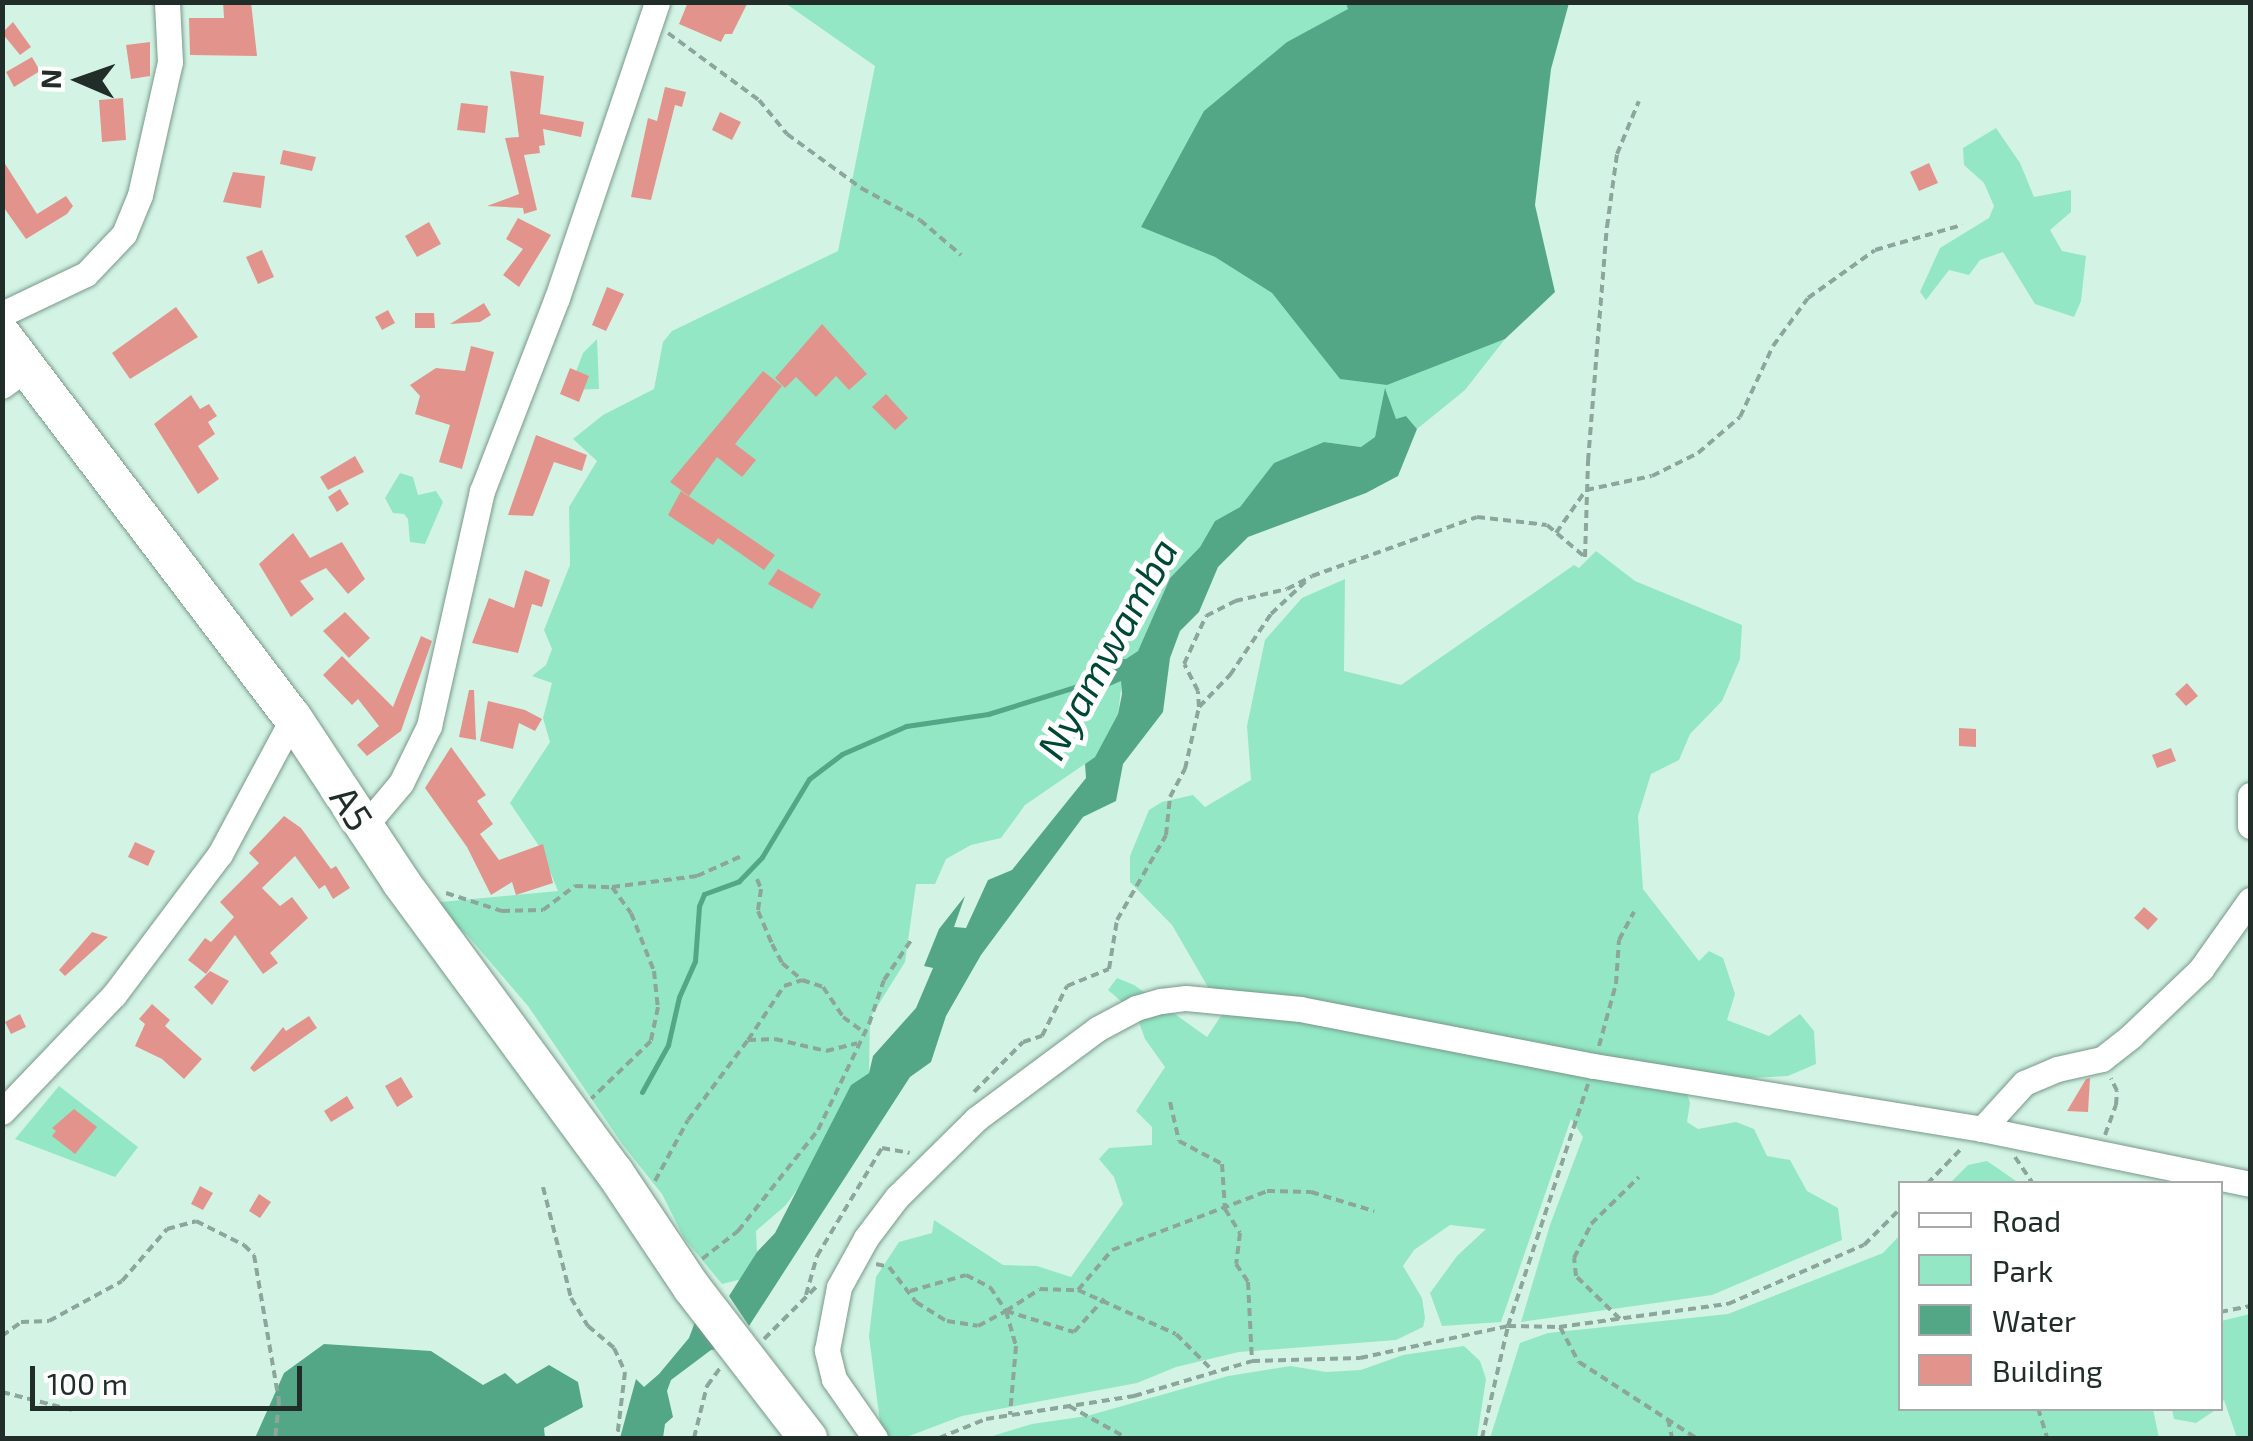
<!DOCTYPE html>
<style>
body{margin:0}
#map{position:relative;width:2253px;height:1441px;overflow:hidden;background:#d3f4e5;font-family:"Exo 2",sans-serif}
div>[style]{position:absolute}
.green>*{inset:0;background:#93e7c5}
.water>*{inset:0;background:#53a787}
.stream>*{height:5px;margin:-2.5px;padding:0 2.5px;transform-origin:2.5px;border-radius:2.5px;background:#53a787}
.building>*{inset:0;background:#e2948c}
.path>*{height:4px;margin-top:-2px;transform-origin:0;background:repeating-linear-gradient(90deg,#8da69b 0 8px,transparent 0 13px)}
.roads{filter:drop-shadow(0 0 2px #78988a) drop-shadow(0 0 2px #78988a)}
.minor>*{height:25px;margin:-12.5px;padding:0 12.5px;transform-origin:12.5px;border-radius:12.5px;background:#fff}
.highway>*{height:38px;margin:-19px;padding:0 19px;transform-origin:19px;border-radius:19px;background:#fff}
span{translate:-50% -50%;white-space:nowrap;text-align:center;line-height:1.15;-webkit-text-stroke:10px #fff;paint-order:stroke}
.street-label{font-size:38px;color:#202d28}
.water-label{font-size:40px;color:#004833;font-style:italic}
.frame{position:absolute;inset:0;border:5px solid #202d28;pointer-events:none}
.legend{position:absolute;left:1898px;top:1181px;width:325px;height:230px;box-sizing:border-box;background:#fff;border:2px solid #a6aba9;margin:0;padding:12px 18px;list-style:none;font-size:30px;color:#202d28}
.legend li{display:flex;align-items:center;gap:20px;height:50px}
.legend b{width:50px;border:2px solid #a6aba9}
.north{position:absolute;left:30px;top:30px;width:100px;height:100px;-webkit-text-stroke:8px #fff;paint-order:stroke;rotate:272deg;font-size:28px;font-weight:700;line-height:40px;text-align:center;color:#202d28}
.north::after{content:'';display:block;margin:auto;width:35px;height:45px;background:#202d28;clip-path:polygon(50% 0,100% 100%,50% 72%,0 100%)}
.scale{position:absolute;left:30px;top:1366px;width:272px;height:45px;box-sizing:border-box;border:5px solid #202d28;border-top:0;padding-left:12px;font-size:30px;line-height:35px;white-space:nowrap;color:#202d28;-webkit-text-stroke:8px #fff;paint-order:stroke}
</style>
<div id="map">
<div class="green">
<i style="clip-path:polygon(785px 3px,1346px 3px,1349px 9px,1287px 42px,1141px 227px,1215px 257px,1272px 293px,1340px 379px,1457px 355px,1505px 339px,1465px 390px,1417px 429px,1406px 416px,1396px 420px,1386px 390px,1375px 437px,1362px 447px,1324px 442px,1274px 463px,1240px 507px,1215px 521px,1200px 547px,1170px 578px,1138px 651px,1127px 659px,1111px 658px,1092px 682px,1122px 681px,1118px 714px,1095px 757px,1025px 805px,1001px 838px,971px 845px,946px 859px,935px 884px,916px 884px,905px 962px,870px 1018px,869px 1073px,851px 1085px,814px 1166px,786px 1205px,756px 1231px,757px 1252px,742px 1279px,722px 1284px,684px 1238px,662px 1194px,623px 1145px,528px 1006px,468px 936px,430px 903px,558px 891px,541px 849px,510px 803px,550px 742px,543px 718px,552px 683px,532px 676px,546px 665px,552px 649px,544px 630px,570px 565px,569px 507px,597px 461px,573px 439px,603px 415px,654px 389px,663px 342px,672px 331px,838px 251px,875px 66px)"></i>
<i style="clip-path:polygon(1996px 128px,2020px 163px,2034px 197px,2071px 190px,2071px 212px,2050px 230px,2062px 251px,2086px 256px,2081px 301px,2074px 317px,2035px 304px,2003px 252px,1980px 260px,1969px 275px,1949px 270px,1926px 300px,1920px 292px,1940px 248px,1989px 218px,1994px 206px,1984px 183px,1964px 165px,1963px 148px)"></i>
<i style="clip-path:polygon(597px 339px,599px 389px,569px 390px,583px 353px)"></i>
<i style="clip-path:polygon(400px 473px,413px 477px,418px 495px,436px 491px,443px 502px,425px 544px,410px 542px,408px 519px,404px 514px,393px 513px,385px 498px)"></i>
<i style="clip-path:polygon(1596px 551px,1635px 581px,1742px 625px,1740px 659px,1722px 701px,1690px 734px,1679px 760px,1651px 774px,1638px 816px,1643px 889px,1699px 961px,1709px 951px,1723px 958px,1735px 994px,1727px 1020px,1769px 1036px,1800px 1014px,1814px 1031px,1816px 1064px,1788px 1076px,1683px 1081px,1690px 1103px,1687px 1122px,1698px 1129px,1736px 1122px,1754px 1129px,1767px 1156px,1790px 1160px,1807px 1191px,1838px 1208px,1842px 1240px,1712px 1295px,1521px 1322px,1550px 1225px,1583px 1137px,1571px 1119px,1501px 1322px,1442px 1326px,1430px 1293px,1457px 1256px,1486px 1229px,1450px 1225px,1414px 1250px,1403px 1266px,1422px 1298px,1425px 1318px,1423px 1327px,1396px 1340px,1239px 1352px,1176px 1367px,1137px 1383px,962px 1416px,904px 1438px,882px 1438px,869px 1336px,876px 1277px,899px 1242px,932px 1233px,934px 1220px,1003px 1265px,1037px 1266px,1071px 1277px,1123px 1204px,1114px 1177px,1099px 1159px,1109px 1148px,1152px 1145px,1152px 1127px,1136px 1111px,1165px 1067px,1145px 1039px,1136px 1014px,1108px 990px,1117px 978px,1134px 985px,1207px 1037px,1223px 1013px,1172px 925px,1130px 882px,1130px 856px,1149px 810px,1162px 802px,1193px 795px,1205px 807px,1251px 780px,1247px 726px,1265px 640px,1302px 598px,1345px 579px,1344px 671px,1401px 685px,1574px 565px,1579px 568px)"></i>
<i style="clip-path:polygon(59px 1086px,138px 1147px,115px 1177px,15px 1139px)"></i>
<i style="clip-path:polygon(1987px 1161px,2019px 1183px,1950px 1183px,1968px 1165px)"></i>
<i style="clip-path:polygon(1900px 1235px,1900px 1408px,2153px 1409px,2159px 1438px,1490px 1438px,1520px 1343px,1548px 1333px,1728px 1314px,1883px 1253px)"></i>
<i style="clip-path:polygon(2250px 1314px,2250px 1438px,2237px 1438px,2224px 1400px,2221px 1403px,2221px 1321px)"></i>
<i style="clip-path:polygon(1464px 1346px,1480px 1361px,1486px 1379px,1477px 1438px,986px 1438px,1032px 1424px,1087px 1416px,1228px 1376px,1291px 1366px,1326px 1372px,1361px 1370px,1403px 1355px)"></i>
<i style="clip-path:polygon(2172px 1409px,2172px 1408px,2217px 1409px,2196px 1423px,2174px 1419px)"></i>
</div>
<div class="water">
<i style="clip-path:polygon(1346px 3px,1569px 3px,1551px 69px,1535px 205px,1555px 292px,1505px 339px,1387px 385px,1340px 379px,1272px 293px,1215px 257px,1141px 227px,1204px 111px,1287px 42px,1348px 9px)"></i>
<i style="clip-path:polygon(1385px 388px,1396px 419px,1406px 416px,1417px 429px,1398px 476px,1366px 493px,1248px 537px,1218px 567px,1199px 612px,1180px 631px,1170px 658px,1163px 712px,1123px 764px,1116px 801px,1083px 817px,981px 955px,946px 1016px,931px 1062px,910px 1077px,749px 1326px,729px 1296px,757px 1252px,775px 1233px,851px 1085px,869px 1073px,873px 1056px,916px 1008px,933px 968px,924px 966px,939px 929px,965px 896px,954px 927px,966px 928px,988px 880px,1012px 870px,1086px 778px,1085px 764px,1095px 757px,1118px 714px,1122px 694px,1121px 681px,1105px 688px,1092px 683px,1096px 674px,1109px 658px,1126px 659px,1138px 651px,1170px 578px,1200px 547px,1215px 521px,1240px 507px,1274px 463px,1324px 442px,1361px 447px,1375px 437px)"></i>
<i style="clip-path:polygon(695px 1322px,726px 1348px,711px 1350px,671px 1380px,667px 1391px,673px 1417px,665px 1424px,663px 1438px,620px 1438px,636px 1379px,644px 1387px,659px 1374px,689px 1338px)"></i>
<i style="clip-path:polygon(324px 1344px,431px 1351px,483px 1385px,505px 1373px,517px 1384px,549px 1365px,578px 1382px,583px 1407px,544px 1428px,545px 1438px,255px 1438px,284px 1373px)"></i>
</div>
<div class="stream">
<i style="left:642px;top:1092px;width:54px;rotate:-61deg"></i>
<i style="left:668px;top:1045px;width:49px;rotate:-77.1deg"></i>
<i style="left:679px;top:997px;width:39px;rotate:-66deg"></i>
<i style="left:695px;top:961px;width:55px;rotate:-85.8deg"></i>
<i style="left:699px;top:906px;width:13px;rotate:-67deg"></i>
<i style="left:704px;top:894px;width:37px;rotate:-20deg"></i>
<i style="left:739px;top:881px;width:33px;rotate:-46deg"></i>
<i style="left:762px;top:857px;width:91px;rotate:-58.9deg"></i>
<i style="left:809px;top:779px;width:41px;rotate:-37.1deg"></i>
<i style="left:842px;top:754px;width:70px;rotate:-23.6deg"></i>
<i style="left:906px;top:726px;width:83px;rotate:-8.3deg"></i>
<i style="left:988px;top:714px;width:115px;rotate:-17.2deg"></i>
</div>
<div class="building">
<i style="clip-path:polygon(223px 2px,251px 2px,257px 56px,190px 55px,189px 18px,224px 18px)"></i>
<i style="clip-path:polygon(688px 2px,748px 2px,732px 34px,725px 34px,721px 42px,679px 24px)"></i>
<i style="clip-path:polygon(13px 22px,31px 47px,20px 55px,2px 33px)"></i>
<i style="clip-path:polygon(150px 42px,150px 76px,131px 79px,126px 45px)"></i>
<i style="clip-path:polygon(32px 57px,40px 71px,14px 87px,6px 72px)"></i>
<i style="clip-path:polygon(510px 71px,544px 76px,540px 114px,584px 122px,581px 137px,543px 129px,545px 145px,539px 146px,540px 153px,524px 155px,537px 210px,524px 214px,523px 208px,487px 206px,519px 194px,505px 138px,519px 137px)"></i>
<i style="clip-path:polygon(665px 87px,686px 92px,682px 107px,675px 105px,651px 200px,631px 197px,648px 118px,657px 121px)"></i>
<i style="clip-path:polygon(123px 98px,126px 140px,102px 142px,99px 100px)"></i>
<i style="clip-path:polygon(461px 103px,488px 106px,485px 133px,457px 130px)"></i>
<i style="clip-path:polygon(720px 112px,741px 122px,732px 140px,712px 130px)"></i>
<i style="clip-path:polygon(283px 150px,316px 157px,312px 171px,280px 164px)"></i>
<i style="clip-path:polygon(2px 159px,37px 214px,66px 196px,73px 206px,67px 214px,26px 239px,2px 205px)"></i>
<i style="clip-path:polygon(1929px 163px,1938px 183px,1919px 191px,1910px 172px)"></i>
<i style="clip-path:polygon(233px 172px,265px 176px,261px 208px,223px 202px)"></i>
<i style="clip-path:polygon(518px 218px,551px 235px,519px 287px,503px 275px,523px 249px,506px 239px)"></i>
<i style="clip-path:polygon(429px 222px,441px 244px,417px 257px,405px 236px)"></i>
<i style="clip-path:polygon(262px 250px,274px 277px,258px 284px,246px 257px)"></i>
<i style="clip-path:polygon(607px 287px,624px 294px,606px 331px,592px 325px)"></i>
<i style="clip-path:polygon(484px 303px,491px 315px,480px 322px,450px 324px)"></i>
<i style="clip-path:polygon(176px 307px,198px 337px,130px 379px,112px 353px)"></i>
<i style="clip-path:polygon(388px 310px,395px 323px,382px 330px,375px 317px)"></i>
<i style="clip-path:polygon(415px 313px,434px 313px,435px 328px,415px 328px)"></i>
<i style="clip-path:polygon(822px 324px,867px 374px,849px 390px,836px 376px,816px 397px,796px 377px,785px 388px,775px 378px)"></i>
<i style="clip-path:polygon(471px 346px,494px 352px,462px 469px,439px 462px,450px 425px,415px 414px,420px 396px,410px 385px,436px 368px,465px 371px)"></i>
<i style="clip-path:polygon(570px 368px,589px 376px,579px 402px,560px 394px)"></i>
<i style="clip-path:polygon(763px 371px,782px 386px,735px 444px,756px 460px,742px 477px,717px 457px,689px 496px,670px 482px)"></i>
<i style="clip-path:polygon(886px 394px,908px 418px,895px 430px,872px 407px)"></i>
<i style="clip-path:polygon(191px 395px,200px 409px,209px 404px,217px 416px,208px 422px,215px 434px,198px 446px,219px 479px,198px 494px,154px 424px)"></i>
<i style="clip-path:polygon(536px 435px,587px 455px,582px 471px,554px 462px,533px 516px,508px 515px)"></i>
<i style="clip-path:polygon(355px 456px,364px 472px,328px 490px,320px 477px)"></i>
<i style="clip-path:polygon(340px 489px,349px 504px,337px 512px,328px 497px)"></i>
<i style="clip-path:polygon(681px 491px,775px 555px,764px 570px,718px 538px,713px 545px,668px 515px)"></i>
<i style="clip-path:polygon(293px 533px,310px 558px,342px 542px,365px 579px,348px 594px,326px 568px,300px 581px,314px 599px,291px 617px,259px 564px)"></i>
<i style="clip-path:polygon(778px 569px,821px 594px,812px 609px,768px 584px)"></i>
<i style="clip-path:polygon(525px 570px,550px 580px,542px 607px,532px 604px,518px 653px,472px 643px,489px 598px,514px 608px)"></i>
<i style="clip-path:polygon(345px 612px,370px 638px,349px 658px,323px 631px)"></i>
<i style="clip-path:polygon(421px 636px,432px 641px,401px 731px,367px 756px,357px 745px,379px 726px,358px 699px,352px 705px,323px 675px,342px 656px,393px 707px)"></i>
<i style="clip-path:polygon(2187px 683px,2198px 696px,2186px 706px,2175px 694px)"></i>
<i style="clip-path:polygon(469px 690px,474px 690px,476px 740px,459px 737px)"></i>
<i style="clip-path:polygon(488px 701px,525px 710px,542px 719px,535px 731px,519px 723px,513px 749px,480px 741px)"></i>
<i style="clip-path:polygon(1959px 728px,1976px 729px,1976px 747px,1959px 746px)"></i>
<i style="clip-path:polygon(451px 747px,486px 795px,477px 801px,493px 824px,480px 834px,499px 860px,543px 844px,553px 883px,516px 895px,512px 882px,491px 895px,467px 847px,425px 788px)"></i>
<i style="clip-path:polygon(2171px 748px,2176px 761px,2157px 768px,2152px 755px)"></i>
<i style="clip-path:polygon(284px 816px,301px 828px,331px 869px,336px 866px,350px 888px,333px 899px,325px 885px,319px 889px,295px 856px,262px 888px,280px 906px,292px 897px,308px 918px,270px 953px,278px 963px,263px 974px,235px 935px,206px 974px,188px 960px,205px 938px,211px 942px,234px 917px,220px 902px,259px 863px,249px 853px)"></i>
<i style="clip-path:polygon(135px 842px,155px 851px,148px 866px,128px 857px)"></i>
<i style="clip-path:polygon(2144px 907px,2158px 919px,2148px 930px,2134px 918px)"></i>
<i style="clip-path:polygon(92px 932px,108px 937px,65px 976px,59px 970px)"></i>
<i style="clip-path:polygon(210px 971px,229px 981px,212px 1005px,194px 987px)"></i>
<i style="clip-path:polygon(152px 1004px,170px 1020px,165px 1026px,202px 1059px,184px 1079px,162px 1059px,135px 1046px,145px 1024px,139px 1019px)"></i>
<i style="clip-path:polygon(20px 1014px,26px 1027px,11px 1034px,5px 1022px)"></i>
<i style="clip-path:polygon(309px 1016px,317px 1028px,254px 1072px,250px 1068px,283px 1027px,286px 1031px)"></i>
<i style="clip-path:polygon(401px 1077px,413px 1097px,397px 1107px,385px 1086px)"></i>
<i style="clip-path:polygon(2090px 1078px,2088px 1112px,2067px 1111px,2086px 1079px)"></i>
<i style="clip-path:polygon(347px 1096px,354px 1108px,331px 1122px,324px 1111px)"></i>
<i style="clip-path:polygon(74px 1109px,97px 1127px,75px 1154px,52px 1136px,56px 1131px,52px 1128px)"></i>
<i style="clip-path:polygon(200px 1186px,213px 1193px,203px 1210px,191px 1204px)"></i>
<i style="clip-path:polygon(259px 1194px,271px 1202px,260px 1218px,249px 1211px)"></i>
</div>
<div class="path">
<i style="left:668px;top:33px;width:113px;rotate:36.4deg"></i>
<i style="left:759px;top:100px;width:44px;rotate:50.5deg"></i>
<i style="left:787px;top:134px;width:92px;rotate:36.1deg"></i>
<i style="left:861px;top:188px;width:67px;rotate:28.5deg"></i>
<i style="left:920px;top:220px;width:54px;rotate:40.5deg"></i>
<i style="left:1556px;top:533px;width:52px;rotate:-55.1deg"></i>
<i style="left:1586px;top:490px;width:67px;rotate:-12deg"></i>
<i style="left:1652px;top:476px;width:51px;rotate:-26.6deg"></i>
<i style="left:1698px;top:453px;width:55px;rotate:-40.6deg"></i>
<i style="left:1740px;top:417px;width:78px;rotate:-65.1deg"></i>
<i style="left:1773px;top:346px;width:59px;rotate:-53.9deg"></i>
<i style="left:1808px;top:298px;width:82px;rotate:-35.6deg"></i>
<i style="left:1875px;top:250px;width:91px;rotate:-16deg"></i>
<i style="left:1585px;top:557px;width:96px;rotate:-88.2deg"></i>
<i style="left:1588px;top:461px;width:235px;rotate:-85.4deg"></i>
<i style="left:1607px;top:227px;width:74px;rotate:-82.2deg"></i>
<i style="left:1617px;top:154px;width:57px;rotate:-67.5deg"></i>
<i style="left:1199px;top:707px;width:45px;rotate:-45.9deg"></i>
<i style="left:1230px;top:675px;width:73px;rotate:-56.1deg"></i>
<i style="left:1271px;top:614px;width:47px;rotate:-43.3deg"></i>
<i style="left:757px;top:879px;width:11px;rotate:68deg"></i>
<i style="left:761px;top:889px;width:22px;rotate:98deg"></i>
<i style="left:758px;top:911px;width:36px;rotate:67deg"></i>
<i style="left:772px;top:944px;width:21px;rotate:62deg"></i>
<i style="left:782px;top:963px;width:26px;rotate:40deg"></i>
<i style="left:612px;top:887px;width:86px;rotate:-7.4deg"></i>
<i style="left:697px;top:876px;width:51px;rotate:-24.1deg"></i>
<i style="left:446px;top:893px;width:59px;rotate:17.8deg"></i>
<i style="left:502px;top:911px;width:41px;rotate:-1.4deg"></i>
<i style="left:543px;top:910px;width:40px;rotate:-37deg"></i>
<i style="left:575px;top:886px;width:37px;rotate:2deg"></i>
<i style="left:612px;top:887px;width:32px;rotate:54deg"></i>
<i style="left:631px;top:913px;width:62px;rotate:68.4deg"></i>
<i style="left:654px;top:971px;width:36px;rotate:84deg"></i>
<i style="left:658px;top:1007px;width:35px;rotate:102deg"></i>
<i style="left:651px;top:1041px;width:83px;rotate:136deg"></i>
<i style="left:748px;top:1040px;width:65px;rotate:-56.3deg"></i>
<i style="left:784px;top:986px;width:19px;rotate:-18deg"></i>
<i style="left:802px;top:980px;width:22px;rotate:18deg"></i>
<i style="left:823px;top:987px;width:36px;rotate:56deg"></i>
<i style="left:843px;top:1017px;width:26px;rotate:36deg"></i>
<i style="left:1599px;top:1046px;width:64px;rotate:-74.7deg"></i>
<i style="left:1616px;top:984px;width:44px;rotate:-86.1deg"></i>
<i style="left:1619px;top:940px;width:32px;rotate:-62deg"></i>
<i style="left:974px;top:1092px;width:70px;rotate:-45.6deg"></i>
<i style="left:1023px;top:1042px;width:20px;rotate:-18deg"></i>
<i style="left:1042px;top:1036px;width:56px;rotate:-63.4deg"></i>
<i style="left:1067px;top:986px;width:45px;rotate:-22deg"></i>
<i style="left:1109px;top:969px;width:50px;rotate:-80.7deg"></i>
<i style="left:1117px;top:920px;width:98px;rotate:-60deg"></i>
<i style="left:1166px;top:835px;width:38px;rotate:-84deg"></i>
<i style="left:1170px;top:797px;width:32px;rotate:-62deg"></i>
<i style="left:1185px;top:769px;width:64px;rotate:-77.3deg"></i>
<i style="left:1199px;top:707px;width:16px;rotate:-94deg"></i>
<i style="left:1198px;top:691px;width:30px;rotate:-117deg"></i>
<i style="left:1184px;top:664px;width:53px;rotate:-65.4deg"></i>
<i style="left:1206px;top:616px;width:33px;rotate:-27deg"></i>
<i style="left:1235px;top:601px;width:53px;rotate:-13deg"></i>
<i style="left:1287px;top:589px;width:28px;rotate:-27deg"></i>
<i style="left:1312px;top:576px;width:175px;rotate:-19.7deg"></i>
<i style="left:1477px;top:517px;width:70px;rotate:6.5deg"></i>
<i style="left:1547px;top:525px;width:50px;rotate:40.1deg"></i>
<i style="left:1170px;top:1102px;width:40px;rotate:77deg"></i>
<i style="left:1179px;top:1141px;width:49px;rotate:28.1deg"></i>
<i style="left:1222px;top:1164px;width:45px;rotate:86.2deg"></i>
<i style="left:1225px;top:1209px;width:28px;rotate:58deg"></i>
<i style="left:1240px;top:1233px;width:31px;rotate:97deg"></i>
<i style="left:1236px;top:1264px;width:22px;rotate:56deg"></i>
<i style="left:1248px;top:1282px;width:79px;rotate:87.1deg"></i>
<i style="left:2105px;top:1135px;width:32px;rotate:-70deg"></i>
<i style="left:2116px;top:1105px;width:14px;rotate:-86deg"></i>
<i style="left:2117px;top:1091px;width:14px;rotate:-115deg"></i>
<i style="left:2015px;top:1157px;width:32px;rotate:56deg"></i>
<i style="left:655px;top:1181px;width:69px;rotate:-61.6deg"></i>
<i style="left:688px;top:1120px;width:100px;rotate:-53.1deg"></i>
<i style="left:748px;top:1040px;width:27px;rotate:-2deg"></i>
<i style="left:775px;top:1039px;width:52px;rotate:13.2deg"></i>
<i style="left:826px;top:1051px;width:32px;rotate:-14deg"></i>
<i style="left:1927px;top:1184px;width:50px;rotate:-45.8deg"></i>
<i style="left:543px;top:1187px;width:114px;rotate:75.8deg"></i>
<i style="left:571px;top:1298px;width:33px;rotate:59deg"></i>
<i style="left:588px;top:1326px;width:34px;rotate:40deg"></i>
<i style="left:614px;top:1348px;width:26px;rotate:65deg"></i>
<i style="left:625px;top:1372px;width:66px;rotate:96.9deg"></i>
<i style="left:702px;top:1259px;width:46px;rotate:-37.9deg"></i>
<i style="left:738px;top:1231px;width:129px;rotate:-51.6deg"></i>
<i style="left:818px;top:1130px;width:118px;rotate:-64.3deg"></i>
<i style="left:869px;top:1024px;width:46px;rotate:-71.2deg"></i>
<i style="left:884px;top:980px;width:50px;rotate:-55.7deg"></i>
<i style="left:876px;top:1264px;width:13px;rotate:13deg"></i>
<i style="left:889px;top:1267px;width:44px;rotate:52.4deg"></i>
<i style="left:916px;top:1302px;width:36px;rotate:32deg"></i>
<i style="left:947px;top:1321px;width:31px;rotate:9deg"></i>
<i style="left:978px;top:1326px;width:32px;rotate:-28deg"></i>
<i style="left:1006px;top:1311px;width:71px;rotate:17.2deg"></i>
<i style="left:1074px;top:1332px;width:45px;rotate:-47.7deg"></i>
<i style="left:1078px;top:1290px;width:52px;rotate:-49.6deg"></i>
<i style="left:1112px;top:1250px;width:166px;rotate:-20.8deg"></i>
<i style="left:1267px;top:1191px;width:44px;rotate:1.3deg"></i>
<i style="left:1311px;top:1192px;width:66px;rotate:16.8deg"></i>
<i style="left:910px;top:1291px;width:58px;rotate:-15.9deg"></i>
<i style="left:966px;top:1275px;width:27px;rotate:27deg"></i>
<i style="left:990px;top:1287px;width:29px;rotate:56deg"></i>
<i style="left:1006px;top:1311px;width:36px;rotate:74deg"></i>
<i style="left:1016px;top:1346px;width:69px;rotate:95deg"></i>
<i style="left:806px;top:1295px;width:41px;rotate:-74.2deg"></i>
<i style="left:817px;top:1256px;width:126px;rotate:-59deg"></i>
<i style="left:882px;top:1148px;width:28px;rotate:10deg"></i>
<i style="left:1006px;top:1311px;width:40px;rotate:-32.9deg"></i>
<i style="left:1040px;top:1289px;width:38px;rotate:2deg"></i>
<i style="left:1078px;top:1290px;width:107px;rotate:24.2deg"></i>
<i style="left:1176px;top:1334px;width:54px;rotate:45deg"></i>
<i style="left:2220px;top:1312px;width:31px;rotate:-11deg"></i>
<i style="left:1620px;top:1319px;width:62px;rotate:-135.7deg"></i>
<i style="left:1576px;top:1276px;width:18px;rotate:-96deg"></i>
<i style="left:1574px;top:1258px;width:38px;rotate:-63deg"></i>
<i style="left:1591px;top:1224px;width:67px;rotate:-44.4deg"></i>
<i style="left:1560px;top:1327px;width:40px;rotate:62deg"></i>
<i style="left:1579px;top:1362px;width:140px;rotate:33deg"></i>
<i style="left:2px;top:1336px;width:24px;rotate:-36deg"></i>
<i style="left:21px;top:1322px;width:28px;rotate:-2deg"></i>
<i style="left:49px;top:1321px;width:83px;rotate:-28.7deg"></i>
<i style="left:122px;top:1281px;width:69px;rotate:-49.1deg"></i>
<i style="left:167px;top:1229px;width:30px;rotate:-15deg"></i>
<i style="left:196px;top:1221px;width:54px;rotate:26.6deg"></i>
<i style="left:244px;top:1245px;width:14px;rotate:45deg"></i>
<i style="left:254px;top:1255px;width:149px;rotate:80.3deg"></i>
<i style="left:279px;top:1402px;width:36px;rotate:96deg"></i>
<i style="left:764px;top:1339px;width:75px;rotate:-45deg"></i>
<i style="left:2px;top:1392px;width:72px;rotate:14.4deg"></i>
<i style="left:1069px;top:1406px;width:66px;rotate:28.9deg"></i>
<i style="left:2038px;top:1408px;width:31px;rotate:73deg"></i>
<i style="left:1668px;top:1419px;width:19px;rotate:78deg"></i>
<i style="left:694px;top:1438px;width:54px;rotate:-76deg"></i>
<i style="left:707px;top:1386px;width:24px;rotate:-54deg"></i>
<i style="left:939px;top:1438px;width:51px;rotate:-22deg"></i>
<i style="left:986px;top:1419px;width:150px;rotate:-8.8deg"></i>
<i style="left:1134px;top:1396px;width:123px;rotate:-16.5deg"></i>
<i style="left:1252px;top:1361px;width:108px;rotate:-1.6deg"></i>
<i style="left:1360px;top:1358px;width:151px;rotate:-12.2deg"></i>
<i style="left:1508px;top:1326px;width:51px;rotate:1.1deg"></i>
<i style="left:1559px;top:1327px;width:171px;rotate:-7.8deg"></i>
<i style="left:1728px;top:1304px;width:148px;rotate:-23.5deg"></i>
<i style="left:1864px;top:1245px;width:51px;rotate:-45deg"></i>
<i style="left:1482px;top:1438px;width:115px;rotate:-76.9deg"></i>
<i style="left:1508px;top:1326px;width:255px;rotate:-71.7deg"></i>
</div>
<div class="roads">
<div class="minor">
<i style="left:2px;top:314px;width:93px;rotate:-25.5deg"></i>
<i style="left:86px;top:274px;width:55px;rotate:-46.5deg"></i>
<i style="left:124px;top:234px;width:42px;rotate:-67.7deg"></i>
<i style="left:140px;top:195px;width:136px;rotate:-77.3deg"></i>
<i style="left:170px;top:62px;width:60px;rotate:-92.9deg"></i>
<i style="left:2px;top:386px;width:31px;rotate:-36deg"></i>
<i style="left:2250px;top:795px;width:31px;rotate:90deg"></i>
<i style="left:364px;top:827px;width:57px;rotate:-49.9deg"></i>
<i style="left:401px;top:783px;width:64px;rotate:-63.8deg"></i>
<i style="left:429px;top:726px;width:241px;rotate:-77.3deg"></i>
<i style="left:482px;top:491px;width:207px;rotate:-68.8deg"></i>
<i style="left:557px;top:298px;width:312px;rotate:-71.3deg"></i>
<i style="left:2px;top:1112px;width:162px;rotate:-46.3deg"></i>
<i style="left:114px;top:995px;width:176px;rotate:-53.1deg"></i>
<i style="left:220px;top:854px;width:154px;rotate:-61.8deg"></i>
<i style="left:1982px;top:1129px;width:62px;rotate:-47.6deg"></i>
<i style="left:2024px;top:1083px;width:36px;rotate:-23deg"></i>
<i style="left:2057px;top:1069px;width:46px;rotate:-12.5deg"></i>
<i style="left:2102px;top:1059px;width:37px;rotate:-38deg"></i>
<i style="left:2131px;top:1036px;width:97px;rotate:-43.7deg"></i>
<i style="left:2201px;top:969px;width:85px;rotate:-54.6deg"></i>
<i style="left:875px;top:1438px;width:72px;rotate:-124.8deg"></i>
<i style="left:834px;top:1379px;width:30px;rotate:-104deg"></i>
<i style="left:827px;top:1350px;width:64px;rotate:-79.2deg"></i>
<i style="left:839px;top:1287px;width:56px;rotate:-61.1deg"></i>
<i style="left:866px;top:1238px;width:51px;rotate:-52.9deg"></i>
<i style="left:897px;top:1197px;width:111px;rotate:-44.6deg"></i>
<i style="left:976px;top:1119px;width:151px;rotate:-36.6deg"></i>
<i style="left:1097px;top:1029px;width:44px;rotate:-28.3deg"></i>
<i style="left:1136px;top:1008px;width:26px;rotate:-16deg"></i>
<i style="left:1161px;top:1001px;width:25px;rotate:-7deg"></i>
<i style="left:1186px;top:998px;width:115px;rotate:5.5deg"></i>
<i style="left:1300px;top:1009px;width:299px;rotate:11deg"></i>
<i style="left:1594px;top:1066px;width:393px;rotate:9.2deg"></i>
<i style="left:1982px;top:1129px;width:274px;rotate:11.6deg"></i>
</div>
<div class="highway">
<i style="left:2px;top:335px;width:481px;rotate:52.8deg"></i>
<i style="left:293px;top:718px;width:196px;rotate:56.6deg"></i>
<i style="left:401px;top:882px;width:361px;rotate:53.7deg"></i>
<i style="left:615px;top:1173px;width:138px;rotate:56.2deg"></i>
<i style="left:692px;top:1288px;width:190px;rotate:52.3deg"></i>
</div>
</div>
<div class="street-label">
<span style="left:352px;top:808px;rotate:57deg">A5</span>
</div>
<div class="water-label">
<span style="left:1106px;top:648px;rotate:-61deg">Nyamwamba</span>
</div>
<div class="frame"></div>
<ul class="legend">
<li><b style="height:12px;background:#fff"></b>Road</li>
<li><b style="height:28px;background:#93e7c5"></b>Park</li>
<li><b style="height:28px;background:#53a787"></b>Water</li>
<li><b style="height:28px;background:#e2948c"></b>Building</li>
</ul>
<div class="north">N</div>
<div class="scale">100 m</div>
</div>
